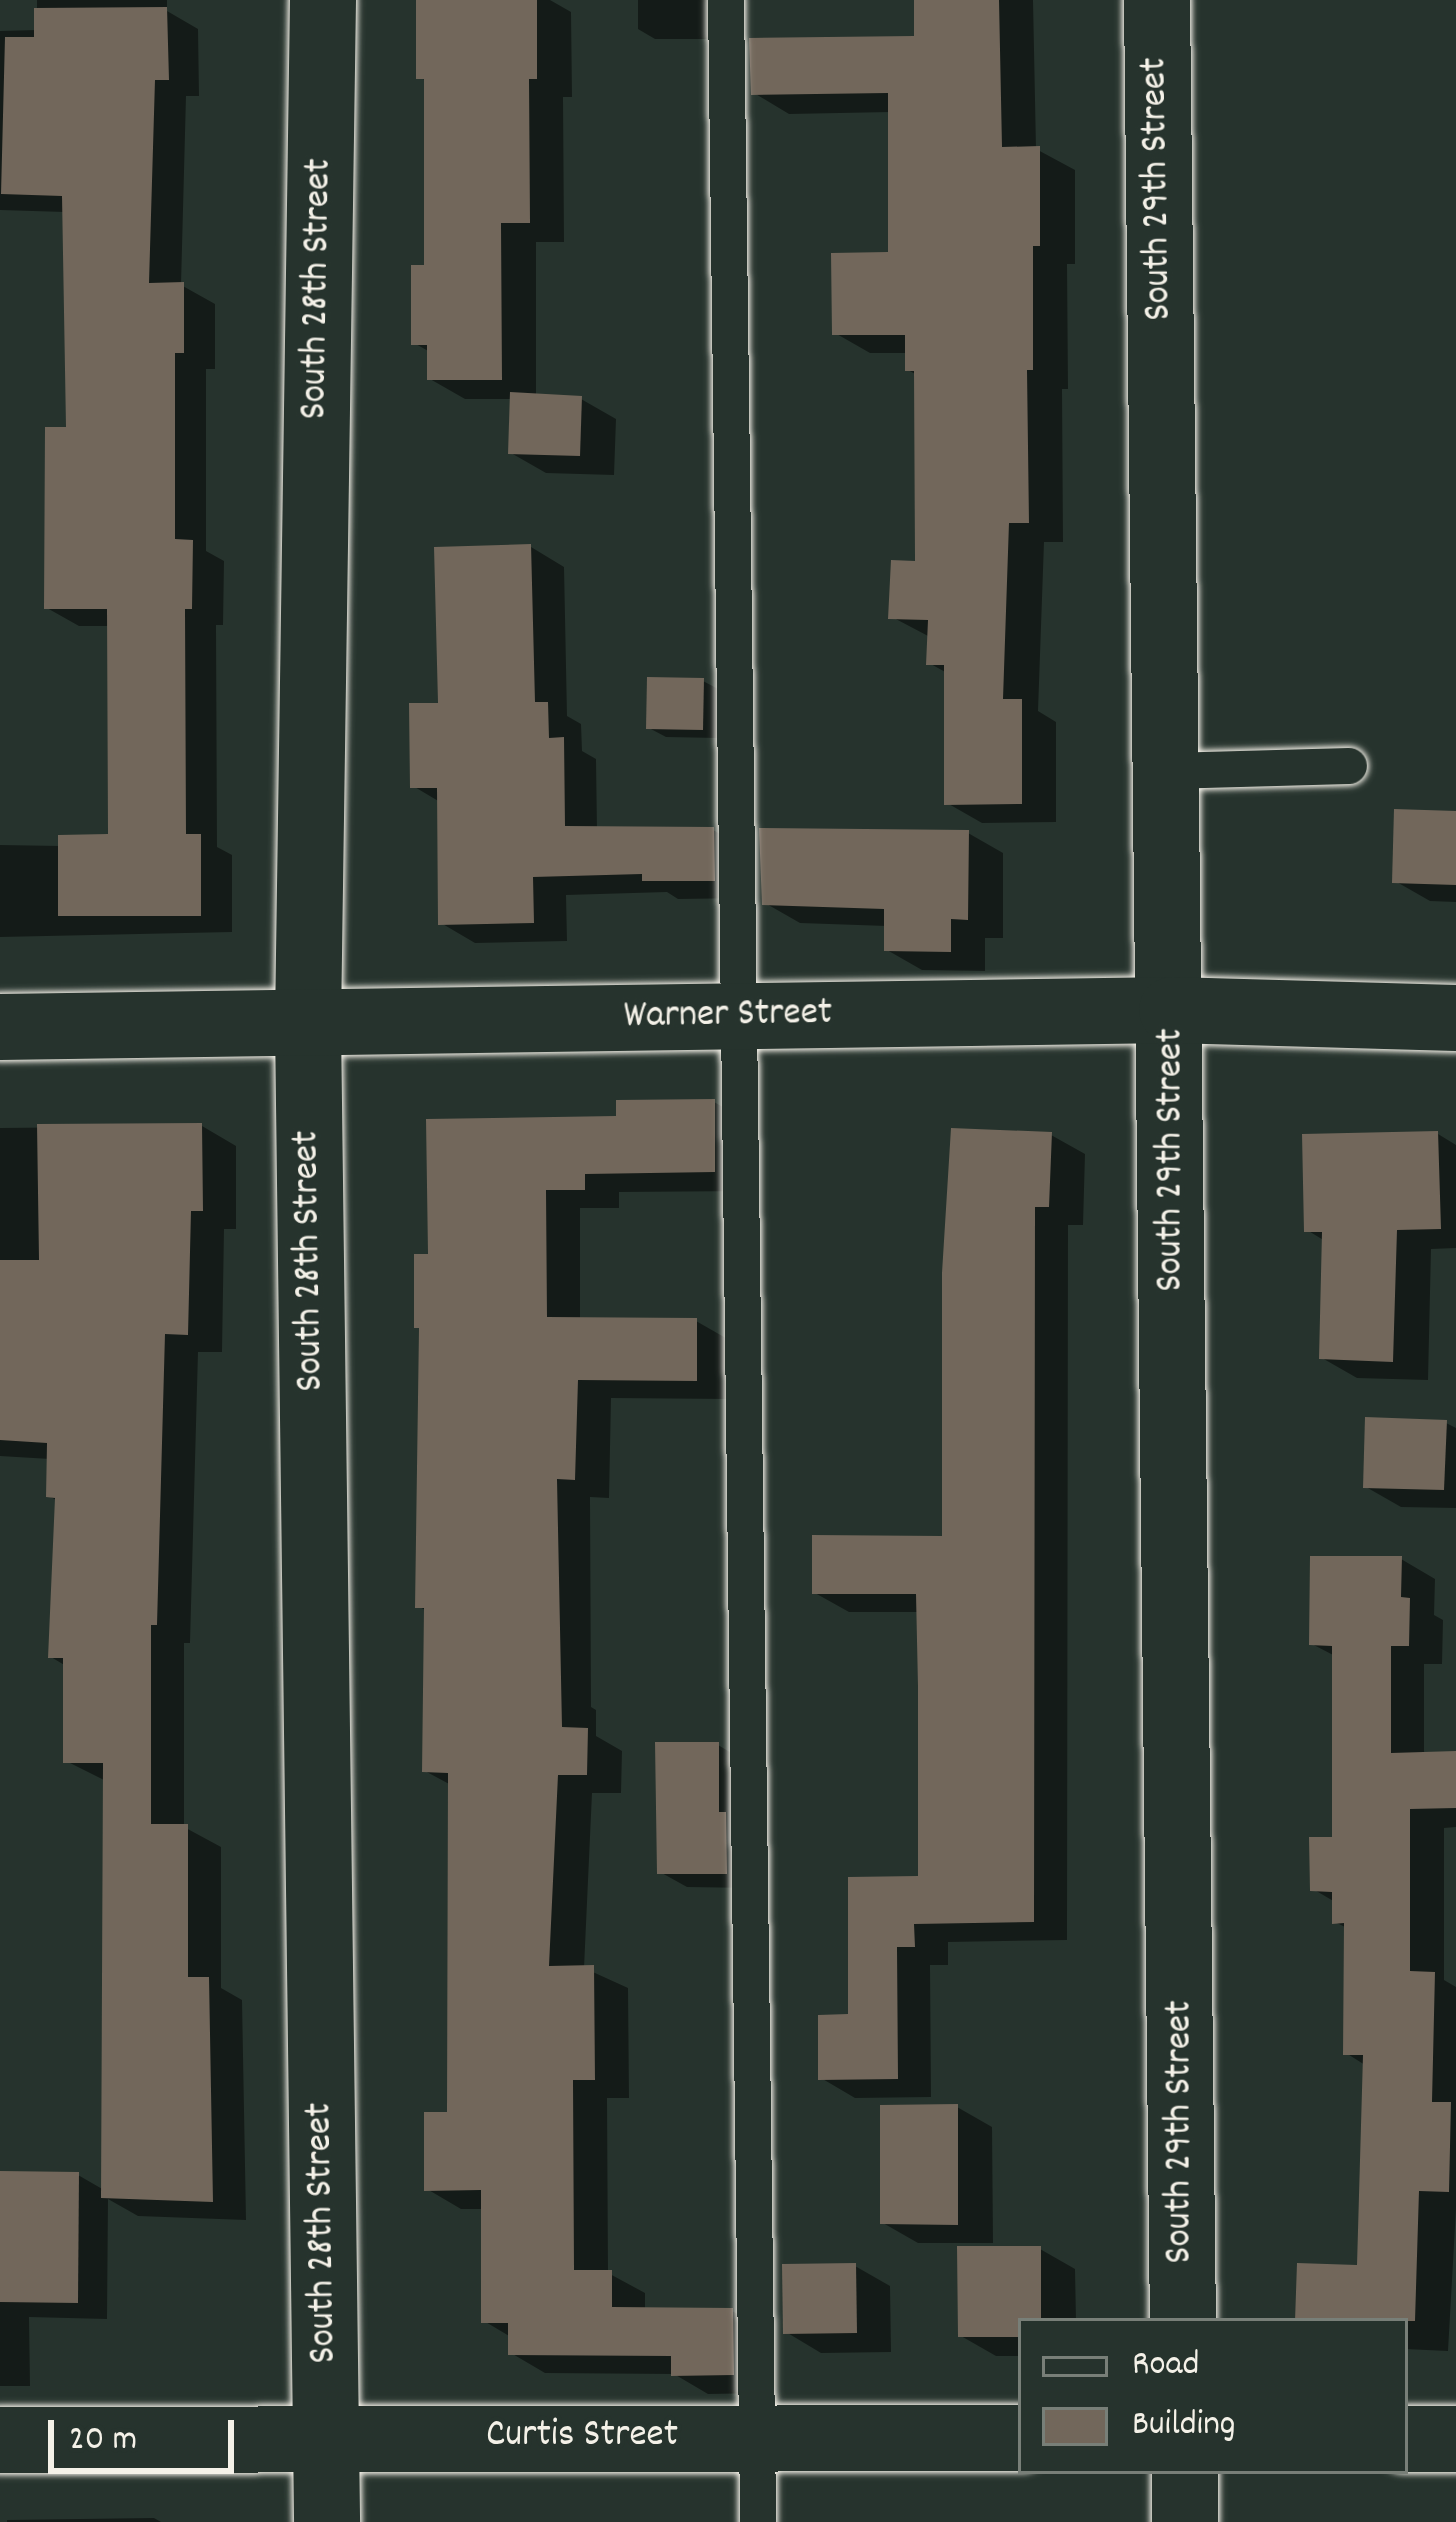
<!DOCTYPE html>
<style>
body{margin:0}
#map{position:relative;width:1456px;height:2522px;overflow:hidden;background:#26332d;font-family:Dekko,sans-serif}
div>[style]{position:absolute}
.shadow>*{inset:0;background:#0007}
.building>*{inset:0;background:#72675b}
.roads{filter:drop-shadow(0 0 3px #f4f1e8) drop-shadow(0 0 3px #f4f1e8)}
.service>*{height:36px;margin:-18px;padding:0 18px;transform-origin:18px;border-radius:18px;background:#26332d}
.minor>*{height:66px;margin:-33px;padding:0 33px;transform-origin:33px;border-radius:33px;background:#26332d}
span{translate:-50% -50%;white-space:nowrap;text-align:center;line-height:1.15;-webkit-text-stroke:9px #26332d;paint-order:stroke}
.street-label{font-size:39px;color:#f4f1e8}
.legend{position:absolute;left:1018px;top:2318px;width:390px;height:156px;box-sizing:border-box;background:#26332d;border:3px solid #787f78;margin:0;padding:15px 21px;list-style:none;font-size:36px;color:#f4f1e8}
.legend li{display:flex;align-items:center;gap:24px;height:60px}
.legend b{width:60px;border:3px solid #787f78}
.scale{position:absolute;left:48px;top:2420px;width:186px;height:54px;box-sizing:border-box;border:6px solid #f4f1e8;border-top:0;padding-left:15px;font-size:36px;line-height:42px;white-space:nowrap;color:#f4f1e8;-webkit-text-stroke:9px #26332d;paint-order:stroke}
</style>
<div id="map">
<div class="shadow">
<i style="clip-path:polygon(37px 0,167px 0,167px 11px,198px 29px,199px 96px,186px 96px,181px 285px,215px 304px,215px 369px,206px 369px,206px 551px,224px 561px,223px 625px,216px 625px,217px 847px,232px 855px,232px 932px,0 937px,0 845px,61px 846px,111px 837px,110px 626px,79px 626px,47px 608px,69px 430px,65px 212px,0 210px,0 31px,37px 30px)"></i>
<i style="clip-path:polygon(419px 0,550px 0,571px 12px,572px 97px,563px 97px,564px 242px,536px 242px,536px 396px,581px 399px,616px 419px,614px 475px,546px 473px,511px 453px,513px 399px,465px 399px,430px 379px,430px 352px,414px 343px,427px 268px,427px 81px,419px 77px)"></i>
<i style="clip-path:polygon(638px 0,716px 0,716px 39px,655px 39px,638px 29px)"></i>
<i style="clip-path:polygon(917px 0,1033px 0,1036px 149px,1075px 170px,1075px 264px,1067px 264px,1068px 389px,1062px 389px,1063px 542px,1044px 542px,1038px 711px,1056px 722px,1056px 822px,982px 823px,947px 803px,947px 673px,929px 663px,930px 637px,892px 617px,918px 564px,917px 375px,908px 370px,908px 353px,870px 353px,835px 333px,891px 255px,891px 112px,789px 114px,754px 93px,917px 39px)"></i>
<i style="clip-path:polygon(531px 547px,564px 567px,567px 716px,581px 724px,582px 751px,596px 759px,597px 830px,713px 830px,747px 849px,747px 898px,678px 899px,667px 892px,566px 895px,567px 941px,475px 943px,441px 923px,440px 802px,413px 786px,441px 706px)"></i>
<i style="clip-path:polygon(703px 681px,720px 690px,719px 738px,666px 737px,649px 728px)"></i>
<i style="clip-path:polygon(1456px 814px,1456px 902px,1430px 901px,1395px 881px)"></i>
<i style="clip-path:polygon(968px 833px,1003px 853px,1003px 938px,985px 938px,985px 971px,922px 970px,887px 950px,887px 926px,800px 923px,765px 903px)"></i>
<i style="clip-path:polygon(714px 1102px,749px 1122px,749px 1191px,619px 1192px,619px 1208px,580px 1208px,580px 1320px,696px 1321px,731px 1341px,730px 1399px,611px 1398px,609px 1498px,590px 1497px,591px 1707px,596px 1710px,596px 1736px,622px 1751px,621px 1793px,592px 1793px,584px 1968px,628px 1988px,629px 2098px,607px 2098px,608px 2273px,645px 2293px,645px 2310px,732px 2311px,766px 2330px,767px 2393px,708px 2394px,674px 2374px,545px 2373px,511px 2353px,511px 2337px,484px 2321px,484px 2209px,461px 2209px,427px 2189px,450px 2115px,451px 1785px,425px 1771px,427px 1611px,418px 1606px,431px 1257px,619px 1119px)"></i>
<i style="clip-path:polygon(202px 1126px,236px 1146px,236px 1229px,224px 1229px,222px 1352px,198px 1352px,190px 1643px,184px 1643px,184px 1827px,221px 1847px,221px 1988px,242px 2000px,246px 2220px,138px 2216px,108px 2199px,107px 2319px,29px 2317px,30px 2386px,0 2386px,0 2174px,78px 2175px,104px 2190px,106px 1781px,66px 1761px,66px 1666px,51px 1657px,58px 1501px,49px 1496px,50px 1459px,0 1456px,0 1128px)"></i>
<i style="clip-path:polygon(1438px 1134px,1456px 1145px,1456px 1248px,1431px 1249px,1428px 1380px,1357px 1378px,1322px 1358px,1325px 1241px,1307px 1230px)"></i>
<i style="clip-path:polygon(1051px 1135px,1085px 1154px,1083px 1225px,1068px 1225px,1067px 1940px,948px 1942px,948px 1965px,930px 1965px,931px 2097px,855px 2098px,821px 2078px,921px 1879px,919px 1612px,849px 1612px,815px 1593px,945px 1539px)"></i>
<i style="clip-path:polygon(1446px 1423px,1456px 1428px,1456px 1508px,1401px 1507px,1366px 1487px)"></i>
<i style="clip-path:polygon(1401px 1559px,1435px 1579px,1434px 1615px,1443px 1620px,1442px 1664px,1424px 1664px,1424px 1755px,1456px 1755px,1456px 1827px,1444px 1828px,1444px 1980px,1456px 1987px,1456px 2209px,1448px 2351px,1405px 2349px,1405px 2321px,1298px 2321px,1360px 2268px,1365px 2065px,1346px 2053px,1347px 1928px,1335px 1922px,1335px 1902px,1313px 1889px,1335px 1840px,1335px 1656px,1312px 1644px)"></i>
<i style="clip-path:polygon(718px 1745px,745px 1761px,754px 1888px,687px 1887px,660px 1872px)"></i>
<i style="clip-path:polygon(957px 2107px,992px 2127px,993px 2243px,918px 2243px,883px 2223px)"></i>
<i style="clip-path:polygon(1040px 2249px,1075px 2269px,1076px 2321px,1021px 2321px,1021px 2356px,996px 2356px,961px 2336px)"></i>
<i style="clip-path:polygon(855px 2266px,890px 2286px,891px 2352px,821px 2353px,786px 2332px)"></i>
<i style="clip-path:polygon(154px 2518px,161px 2522px,7px 2522px,7px 2520px)"></i>
</div>
<div class="building">
<i style="clip-path:polygon(416px 0,537px 0,537px 79px,529px 79px,530px 223px,501px 223px,502px 380px,427px 380px,427px 345px,411px 345px,411px 265px,424px 265px,424px 79px,416px 79px)"></i>
<i style="clip-path:polygon(914px 0,999px 0,1002px 147px,1040px 146px,1040px 246px,1033px 246px,1033px 370px,1027px 370px,1029px 523px,1009px 523px,1003px 699px,1022px 699px,1022px 804px,944px 805px,944px 665px,926px 665px,928px 620px,888px 619px,891px 560px,915px 561px,914px 371px,905px 371px,905px 335px,832px 335px,831px 253px,888px 252px,888px 93px,751px 95px,749px 38px,914px 36px)"></i>
<i style="clip-path:polygon(167px 7px,169px 80px,155px 80px,149px 283px,184px 282px,184px 353px,175px 353px,175px 539px,193px 540px,192px 609px,185px 609px,186px 834px,201px 834px,201px 916px,58px 916px,58px 835px,108px 834px,107px 609px,44px 609px,45px 427px,66px 427px,62px 196px,1px 194px,5px 37px,34px 37px,34px 8px)"></i>
<i style="clip-path:polygon(510px 392px,582px 396px,580px 456px,508px 454px)"></i>
<i style="clip-path:polygon(531px 544px,535px 702px,548px 702px,549px 738px,564px 737px,565px 826px,714px 827px,715px 881px,642px 881px,642px 874px,533px 877px,534px 923px,438px 925px,437px 788px,410px 788px,409px 703px,438px 703px,434px 547px)"></i>
<i style="clip-path:polygon(647px 677px,704px 678px,703px 730px,646px 729px)"></i>
<i style="clip-path:polygon(1394px 809px,1456px 811px,1456px 885px,1392px 883px)"></i>
<i style="clip-path:polygon(759px 828px,969px 830px,968px 920px,951px 919px,951px 952px,884px 951px,884px 909px,762px 905px)"></i>
<i style="clip-path:polygon(715px 1099px,715px 1172px,585px 1174px,585px 1190px,546px 1190px,547px 1317px,697px 1318px,697px 1381px,578px 1380px,575px 1480px,557px 1479px,562px 1727px,588px 1728px,587px 1775px,558px 1775px,549px 1966px,594px 1965px,595px 2080px,573px 2080px,574px 2270px,612px 2270px,612px 2307px,733px 2308px,734px 2375px,671px 2376px,671px 2356px,508px 2355px,508px 2323px,481px 2323px,481px 2190px,424px 2191px,424px 2112px,447px 2112px,448px 1773px,422px 1772px,424px 1608px,415px 1608px,419px 1328px,414px 1328px,414px 1254px,428px 1254px,426px 1119px,616px 1116px,616px 1100px)"></i>
<i style="clip-path:polygon(202px 1123px,203px 1211px,191px 1211px,188px 1335px,165px 1334px,157px 1625px,151px 1625px,151px 1824px,188px 1824px,188px 1977px,209px 1977px,213px 2202px,101px 2198px,103px 1763px,63px 1763px,63px 1658px,48px 1658px,55px 1498px,46px 1497px,47px 1443px,0 1440px,0 1260px,39px 1260px,37px 1124px)"></i>
<i style="clip-path:polygon(951px 1128px,1052px 1132px,1049px 1207px,1035px 1207px,1034px 1922px,914px 1924px,915px 1947px,897px 1947px,898px 2079px,818px 2080px,818px 2015px,848px 2014px,848px 1877px,918px 1876px,918px 1687px,916px 1594px,812px 1594px,812px 1535px,942px 1536px,942px 1273px)"></i>
<i style="clip-path:polygon(1438px 1131px,1441px 1229px,1397px 1230px,1393px 1362px,1319px 1359px,1322px 1232px,1304px 1232px,1302px 1134px)"></i>
<i style="clip-path:polygon(1365px 1417px,1447px 1420px,1444px 1490px,1363px 1488px)"></i>
<i style="clip-path:polygon(1310px 1556px,1402px 1556px,1401px 1597px,1410px 1598px,1409px 1646px,1391px 1646px,1391px 1753px,1456px 1751px,1456px 1808px,1410px 1809px,1410px 1971px,1435px 1972px,1432px 2102px,1451px 2102px,1449px 2192px,1419px 2191px,1415px 2321px,1295px 2321px,1297px 2263px,1357px 2265px,1363px 2055px,1343px 2055px,1344px 1923px,1332px 1924px,1332px 1892px,1310px 1891px,1309px 1837px,1332px 1837px,1332px 1646px,1309px 1645px)"></i>
<i style="clip-path:polygon(655px 1742px,719px 1742px,719px 1812px,726px 1812px,727px 1874px,657px 1874px)"></i>
<i style="clip-path:polygon(958px 2104px,958px 2225px,880px 2224px,880px 2105px)"></i>
<i style="clip-path:polygon(0 2171px,79px 2172px,78px 2303px,0 2302px)"></i>
<i style="clip-path:polygon(957px 2246px,1041px 2246px,1041px 2321px,1021px 2321px,1021px 2337px,958px 2337px)"></i>
<i style="clip-path:polygon(856px 2263px,857px 2333px,783px 2334px,782px 2264px)"></i>
</div>
<div class="roads">
<div class="service">
<i style="left:726px;top:0;width:2522px;rotate:89.27deg"></i>
<i style="left:1168px;top:771px;width:181px;rotate:-1.6deg"></i>
</div>
<div class="minor">
<i style="left:323px;top:0;width:1025px;rotate:90.84deg"></i>
<i style="left:308px;top:1025px;width:1497px;rotate:89.27deg"></i>
<i style="left:1157px;top:0;width:2321px;rotate:89.36deg"></i>
<i style="left:0;top:1027px;width:1172px;rotate:-0.83deg"></i>
<i style="left:1172px;top:1010px;width:284px;rotate:1.6deg"></i>
<i style="left:1405px;top:2439px;width:51px"></i>
<i style="left:0;top:2440px;width:1021px;rotate:-0.11deg"></i>
<i style="left:1185px;top:2471px;width:51px;rotate:90deg"></i>
</div>
</div>
<div class="street-label">
<span style="left:1159px;top:189px;rotate:-91deg">South 29th Street</span>
<span style="left:319px;top:289px;rotate:-89deg">South 28th Street</span>
<span style="left:728px;top:1017px;rotate:-1deg">Warner Street</span>
<span style="left:1173px;top:1160px;rotate:-90deg">South 29th Street</span>
<span style="left:311px;top:1261px;rotate:-91deg">South 28th Street</span>
<span style="left:1182px;top:2132px;rotate:-90deg">South 29th Street</span>
<span style="left:324px;top:2233px;rotate:-91deg">South 28th Street</span>
<span style="left:582px;top:2437px">Curtis Street</span>
</div>
<ul class="legend">
<li><b style="height:15px;background:#26332d"></b>Road</li>
<li><b style="height:33px;background:#72675b"></b>Building</li>
</ul>
<div class="scale">20 m</div>
</div>
